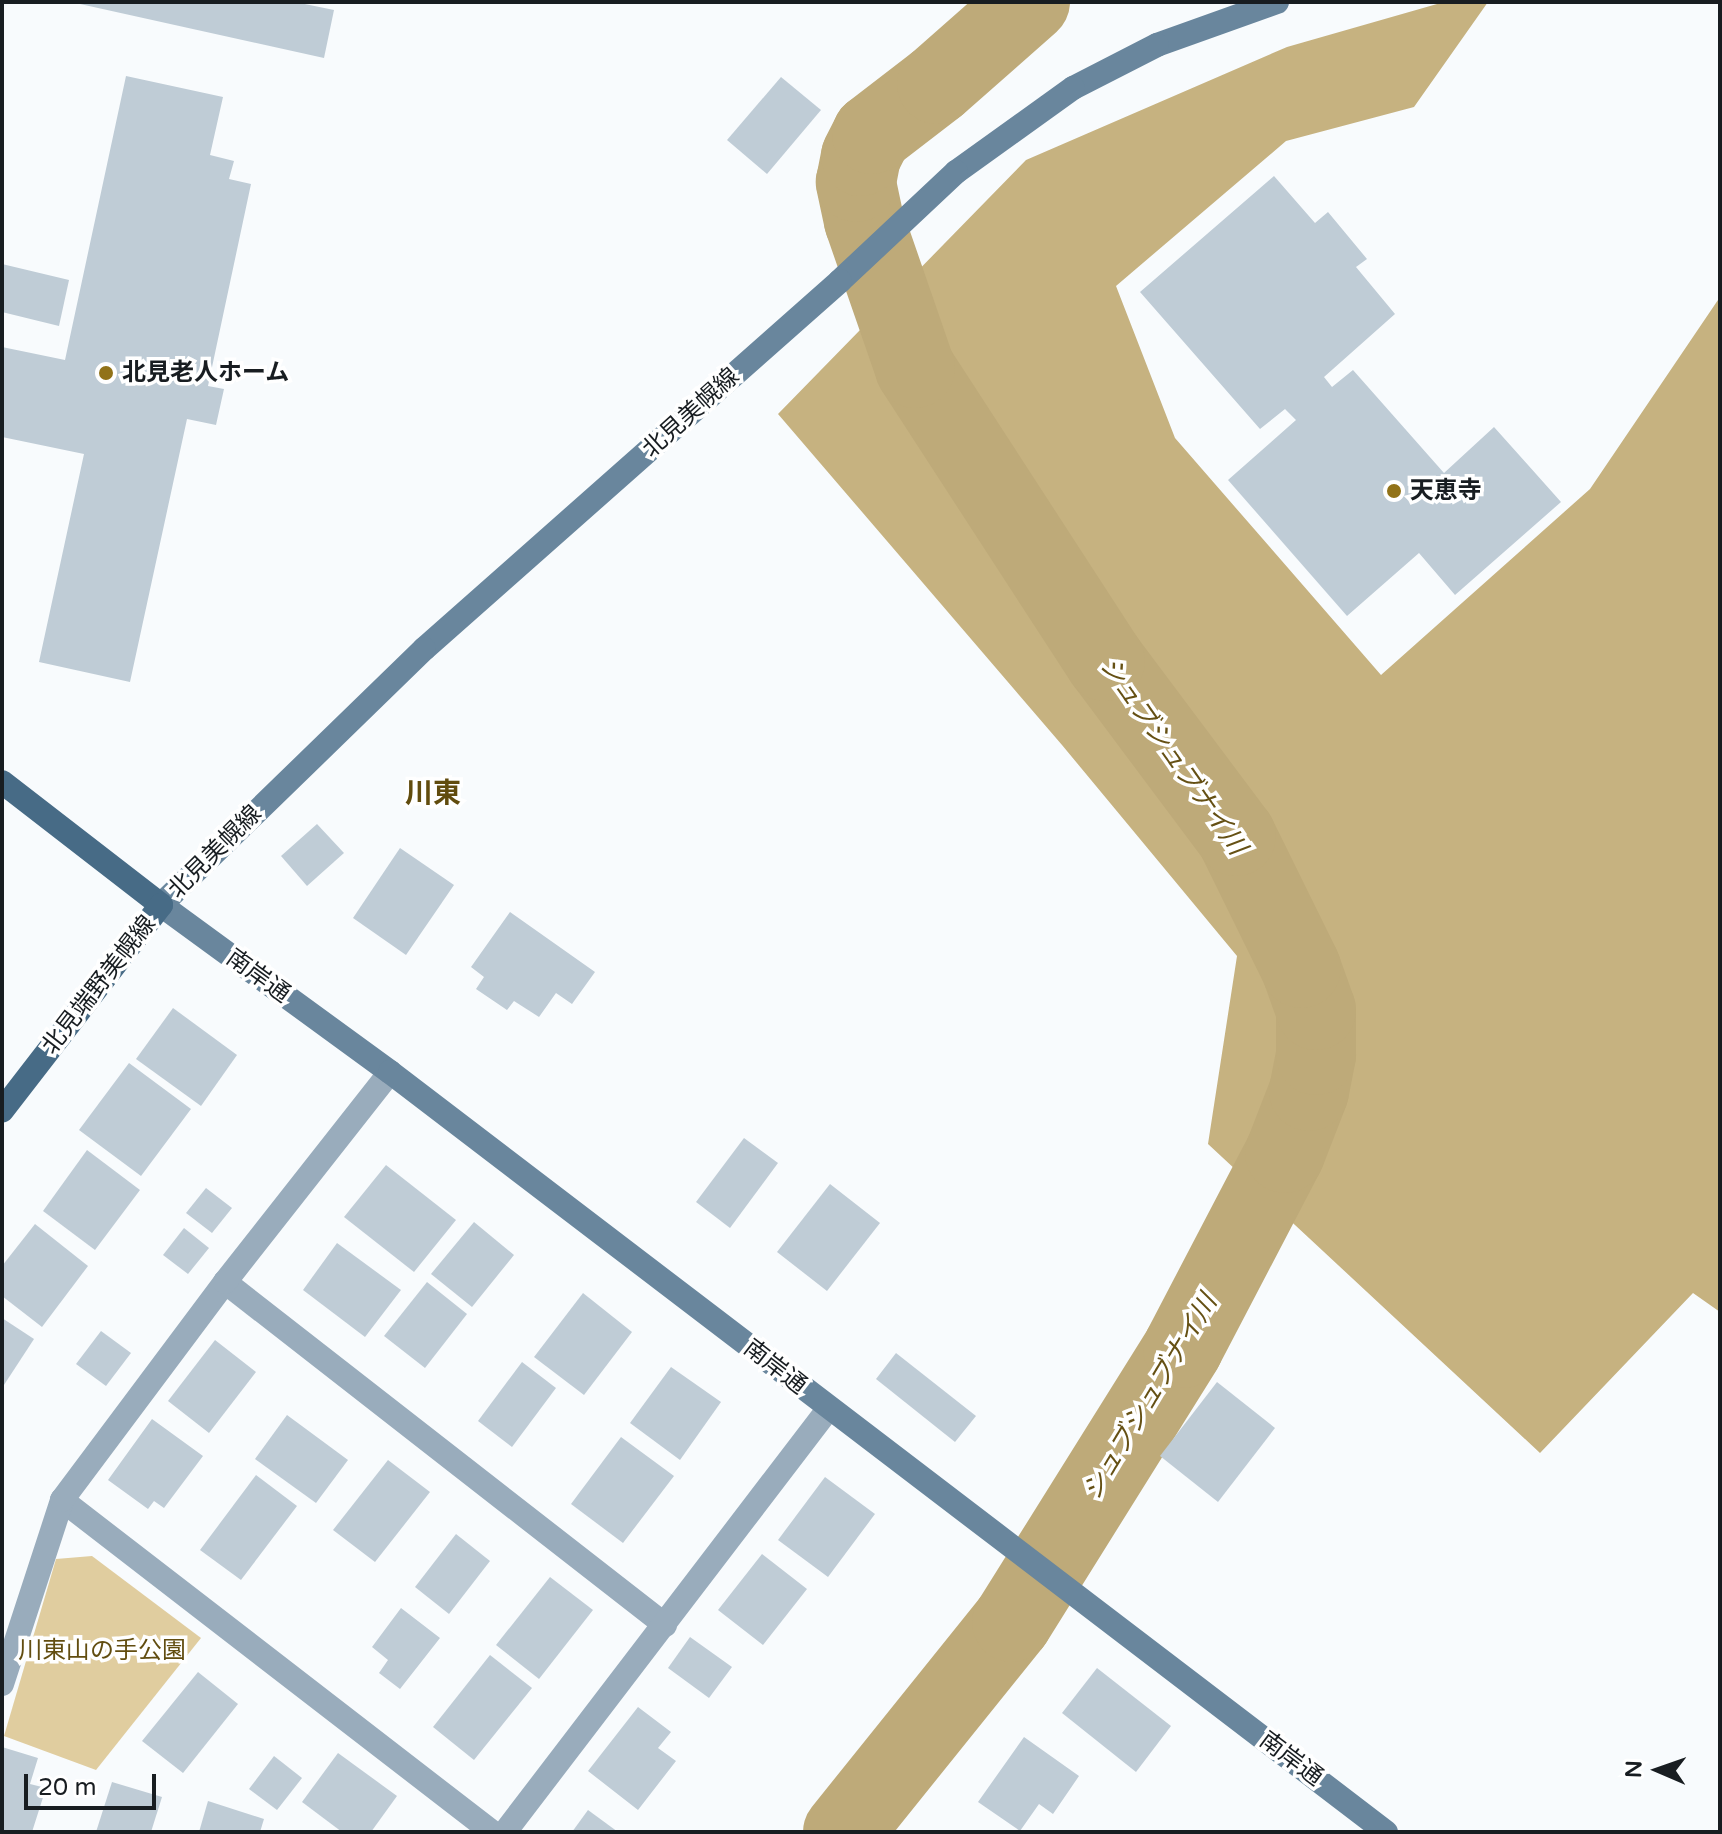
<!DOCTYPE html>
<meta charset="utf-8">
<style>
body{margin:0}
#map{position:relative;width:1722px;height:1834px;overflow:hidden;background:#f8fbfd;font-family:"Varela Round","Noto Sans JP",sans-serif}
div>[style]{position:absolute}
.green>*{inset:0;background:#e0cd9f}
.forest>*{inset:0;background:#c6b280}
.river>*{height:80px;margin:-40px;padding:0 40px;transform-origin:40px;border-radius:40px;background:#beaa79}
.building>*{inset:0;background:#bfccd6}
.street>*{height:24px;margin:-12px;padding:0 12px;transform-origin:12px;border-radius:12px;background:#99acbc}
.secondary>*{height:24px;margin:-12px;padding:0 12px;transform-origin:12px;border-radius:12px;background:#69869d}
.primary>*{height:24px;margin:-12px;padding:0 12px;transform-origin:12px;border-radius:12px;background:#476b86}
.dots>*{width:22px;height:22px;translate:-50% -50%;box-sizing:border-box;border:4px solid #fff;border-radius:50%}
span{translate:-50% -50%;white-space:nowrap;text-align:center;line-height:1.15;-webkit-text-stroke:7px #fff;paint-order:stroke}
.poi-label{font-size:24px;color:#181d21;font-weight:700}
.left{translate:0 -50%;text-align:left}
.street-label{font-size:24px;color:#181d21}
.park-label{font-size:24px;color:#624d10}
.water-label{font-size:26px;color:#655014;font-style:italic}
.quarter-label{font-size:28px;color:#614c0e;font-weight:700}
.frame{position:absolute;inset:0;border:4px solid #181d21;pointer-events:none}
.north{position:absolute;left:1618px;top:1730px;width:80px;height:80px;-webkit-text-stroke:6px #fff;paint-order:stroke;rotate:272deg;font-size:22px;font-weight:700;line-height:32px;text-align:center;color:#181d21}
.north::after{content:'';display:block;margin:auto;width:28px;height:36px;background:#181d21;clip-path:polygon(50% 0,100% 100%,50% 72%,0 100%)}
.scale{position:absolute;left:24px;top:1774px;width:132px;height:36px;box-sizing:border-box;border:4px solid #181d21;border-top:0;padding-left:10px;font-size:24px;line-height:28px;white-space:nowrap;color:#181d21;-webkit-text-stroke:6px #fff;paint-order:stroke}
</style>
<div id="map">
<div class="green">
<i style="clip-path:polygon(92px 1556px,201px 1638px,96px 1770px,4px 1736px,56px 1559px)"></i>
</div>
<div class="forest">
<i style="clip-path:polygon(1444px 2px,1488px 2px,1414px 107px,1286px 141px,1116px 286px,1175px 438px,1381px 675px,1590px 489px,1720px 297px,1720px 1312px,1693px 1293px,1540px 1453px,1208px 1144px,1237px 956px,1062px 745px,778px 414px,1026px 160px,1287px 47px)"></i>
</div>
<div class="river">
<i style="left:843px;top:1832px;width:270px;rotate:-51.2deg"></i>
<i style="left:1012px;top:1622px;width:323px;rotate:-58deg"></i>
<i style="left:1183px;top:1348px;width:220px;rotate:-62.4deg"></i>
<i style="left:1285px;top:1153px;width:66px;rotate:-68.8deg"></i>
<i style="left:1309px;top:1091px;width:37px;rotate:-79deg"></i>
<i style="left:1316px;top:1055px;width:45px;rotate:-90deg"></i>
<i style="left:1316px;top:1010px;width:45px;rotate:-109.7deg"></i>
<i style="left:1301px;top:968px;width:147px;rotate:-116.2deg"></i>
<i style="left:1236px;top:836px;width:219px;rotate:-126.8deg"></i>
<i style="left:1105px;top:661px;width:349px;rotate:-123deg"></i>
<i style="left:915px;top:368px;width:156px;rotate:-109.1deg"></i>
<i style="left:864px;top:221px;width:40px;rotate:-102deg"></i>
<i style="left:856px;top:182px;width:26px;rotate:-79deg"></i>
<i style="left:861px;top:156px;width:25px;rotate:-63deg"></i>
<i style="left:872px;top:134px;width:82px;rotate:-37.6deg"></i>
<i style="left:937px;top:84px;width:124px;rotate:-41.4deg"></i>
</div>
<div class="building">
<i style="clip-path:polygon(71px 2px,295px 2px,334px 10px,324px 58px)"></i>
<i style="clip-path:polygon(126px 76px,223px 97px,210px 155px,234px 161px,229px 179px,251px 184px,208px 386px,224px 389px,216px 425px,187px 419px,130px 682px,39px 662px,84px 454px,2px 437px,2px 347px,65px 360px)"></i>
<i style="clip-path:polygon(781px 77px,821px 110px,767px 174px,727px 140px)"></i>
<i style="clip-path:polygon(1274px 176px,1315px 223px,1328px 212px,1367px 259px,1356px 267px,1395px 314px,1324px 377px,1332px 387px,1353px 370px,1444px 473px,1494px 427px,1561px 502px,1455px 595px,1419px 553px,1347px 616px,1228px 480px,1296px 420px,1285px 409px,1260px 429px,1140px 292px)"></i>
<i style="clip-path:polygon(2px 264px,69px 280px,59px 326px,2px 312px)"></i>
<i style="clip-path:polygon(317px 824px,344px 853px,307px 886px,281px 856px)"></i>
<i style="clip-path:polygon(400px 848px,454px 885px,406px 955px,353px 918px)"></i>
<i style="clip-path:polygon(510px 912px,595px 972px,572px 1004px,556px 993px,539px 1017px,514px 1001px,507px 1010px,476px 989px,484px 977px,471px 967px)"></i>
<i style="clip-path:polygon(173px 1008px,237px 1055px,201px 1106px,136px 1059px)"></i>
<i style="clip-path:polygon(129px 1063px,191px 1109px,141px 1176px,79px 1130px)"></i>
<i style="clip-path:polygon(744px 1138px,778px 1163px,730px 1228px,696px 1202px)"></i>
<i style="clip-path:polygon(87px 1150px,140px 1190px,95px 1250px,43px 1211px)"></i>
<i style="clip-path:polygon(386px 1165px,456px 1220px,414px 1272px,344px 1217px)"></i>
<i style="clip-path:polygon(830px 1184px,880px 1223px,827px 1291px,777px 1252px)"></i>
<i style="clip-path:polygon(206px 1188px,232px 1208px,212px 1233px,186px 1213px)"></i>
<i style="clip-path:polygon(474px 1222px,514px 1255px,472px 1307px,431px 1274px)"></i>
<i style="clip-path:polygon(35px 1224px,88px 1266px,42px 1327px,2px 1296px,2px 1266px)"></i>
<i style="clip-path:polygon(184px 1228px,209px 1248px,188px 1274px,163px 1255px)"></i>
<i style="clip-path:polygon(337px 1243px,401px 1290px,365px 1337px,303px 1290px)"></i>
<i style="clip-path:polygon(427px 1282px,467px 1314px,425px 1368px,384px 1336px)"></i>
<i style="clip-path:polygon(583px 1293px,632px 1332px,584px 1395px,534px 1357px)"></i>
<i style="clip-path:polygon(2px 1318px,34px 1339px,2px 1388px)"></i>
<i style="clip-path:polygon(101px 1331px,131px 1353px,106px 1386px,76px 1364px)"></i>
<i style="clip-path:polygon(215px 1340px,256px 1372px,209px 1433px,168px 1401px)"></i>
<i style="clip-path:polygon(896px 1353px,976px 1416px,955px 1442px,876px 1379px)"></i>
<i style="clip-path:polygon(522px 1362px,556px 1388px,512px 1447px,478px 1421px)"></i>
<i style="clip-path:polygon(671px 1367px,721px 1402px,680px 1460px,630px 1423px)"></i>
<i style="clip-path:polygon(1217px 1382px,1275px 1428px,1218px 1502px,1160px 1456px)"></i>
<i style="clip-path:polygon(287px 1415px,348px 1460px,316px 1503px,255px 1459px)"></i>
<i style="clip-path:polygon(152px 1419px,203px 1456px,164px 1508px,154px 1501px,148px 1509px,108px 1480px)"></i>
<i style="clip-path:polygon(621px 1437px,674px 1476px,623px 1543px,571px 1504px)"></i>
<i style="clip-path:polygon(388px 1460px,430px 1492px,375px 1562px,333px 1530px)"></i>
<i style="clip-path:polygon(256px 1475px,297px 1506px,241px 1580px,200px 1550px)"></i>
<i style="clip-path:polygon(825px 1477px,875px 1514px,828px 1577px,778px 1540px)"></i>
<i style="clip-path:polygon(456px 1534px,490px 1561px,449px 1614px,415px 1587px)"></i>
<i style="clip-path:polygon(762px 1554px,807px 1589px,763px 1645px,718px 1610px)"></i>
<i style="clip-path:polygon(550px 1577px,593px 1610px,539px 1679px,496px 1645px)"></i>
<i style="clip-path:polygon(401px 1608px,440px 1638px,400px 1689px,379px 1673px,388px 1660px,372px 1647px)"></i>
<i style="clip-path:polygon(690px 1637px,732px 1667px,709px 1698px,668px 1668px)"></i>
<i style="clip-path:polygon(490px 1655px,532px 1688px,474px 1760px,433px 1727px)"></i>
<i style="clip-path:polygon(1097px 1668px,1171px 1726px,1136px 1772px,1062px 1713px)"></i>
<i style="clip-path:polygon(198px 1672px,238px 1704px,183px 1773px,142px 1741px)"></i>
<i style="clip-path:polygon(638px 1707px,671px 1732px,658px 1748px,676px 1761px,638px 1810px,588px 1771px)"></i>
<i style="clip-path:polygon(1024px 1737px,1079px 1776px,1053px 1814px,1039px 1804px,1020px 1831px,978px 1802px)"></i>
<i style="clip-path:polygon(2px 1747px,38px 1758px,30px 1784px,46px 1788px,32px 1832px,2px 1832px)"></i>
<i style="clip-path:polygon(338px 1753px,397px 1796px,371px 1832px,342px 1832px,302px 1802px)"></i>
<i style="clip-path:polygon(274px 1756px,302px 1778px,277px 1810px,249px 1789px)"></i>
<i style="clip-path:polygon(112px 1782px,162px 1797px,151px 1832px,96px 1832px)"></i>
<i style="clip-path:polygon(208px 1801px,264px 1819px,260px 1832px,199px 1832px)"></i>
<i style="clip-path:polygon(588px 1810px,618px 1832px,572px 1832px)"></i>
</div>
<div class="street">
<i style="left:225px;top:1282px;width:558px;rotate:37.94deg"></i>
<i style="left:62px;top:1500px;width:543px;rotate:37.67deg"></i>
<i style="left:2px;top:1684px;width:194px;rotate:-71.9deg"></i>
<i style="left:62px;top:1500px;width:272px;rotate:-53.2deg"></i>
<i style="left:225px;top:1282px;width:267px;rotate:-51.8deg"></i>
<i style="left:505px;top:1832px;width:534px;rotate:-52.61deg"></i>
</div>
<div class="secondary">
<i style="left:1277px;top:2px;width:127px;rotate:160.3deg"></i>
<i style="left:1157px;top:45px;width:94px;rotate:152.9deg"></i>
<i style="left:1073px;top:88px;width:144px;rotate:144.3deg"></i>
<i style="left:956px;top:172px;width:159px;rotate:136.8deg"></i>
<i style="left:840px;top:281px;width:555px;rotate:138.5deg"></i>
<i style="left:424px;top:649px;width:367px;rotate:135.8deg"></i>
<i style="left:161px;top:905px;width:283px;rotate:36.1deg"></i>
<i style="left:390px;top:1072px;width:1253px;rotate:37.35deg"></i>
</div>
<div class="primary">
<i style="left:2px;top:782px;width:201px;rotate:37.7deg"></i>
<i style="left:161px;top:905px;width:260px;rotate:127.7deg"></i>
</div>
<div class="dots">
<i style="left:106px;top:373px;background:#917218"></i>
<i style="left:1394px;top:491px;background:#917218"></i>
</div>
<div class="poi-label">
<span class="left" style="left:122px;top:373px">北見老人ホーム</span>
<span class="left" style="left:1410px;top:491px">天恵寺</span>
</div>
<div class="street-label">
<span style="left:691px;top:413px;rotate:-42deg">北見美幌線</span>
<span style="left:215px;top:852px;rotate:-45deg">北見美幌線</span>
<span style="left:258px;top:976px;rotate:36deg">南岸通</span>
<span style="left:99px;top:985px;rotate:-52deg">北見端野美幌線</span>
<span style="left:775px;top:1367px;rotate:38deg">南岸通</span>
<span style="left:1291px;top:1759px;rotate:37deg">南岸通</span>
</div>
<div class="park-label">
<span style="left:102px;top:1651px">川東山の手公園</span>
</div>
<div class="water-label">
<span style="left:1173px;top:756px;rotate:55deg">シュブシュブナイ川</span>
<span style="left:1150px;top:1397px;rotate:-59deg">シュブシュブナイ川</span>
</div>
<div class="quarter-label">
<span style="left:433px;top:793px">川東</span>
</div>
<div class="frame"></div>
<div class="north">N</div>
<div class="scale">20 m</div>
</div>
